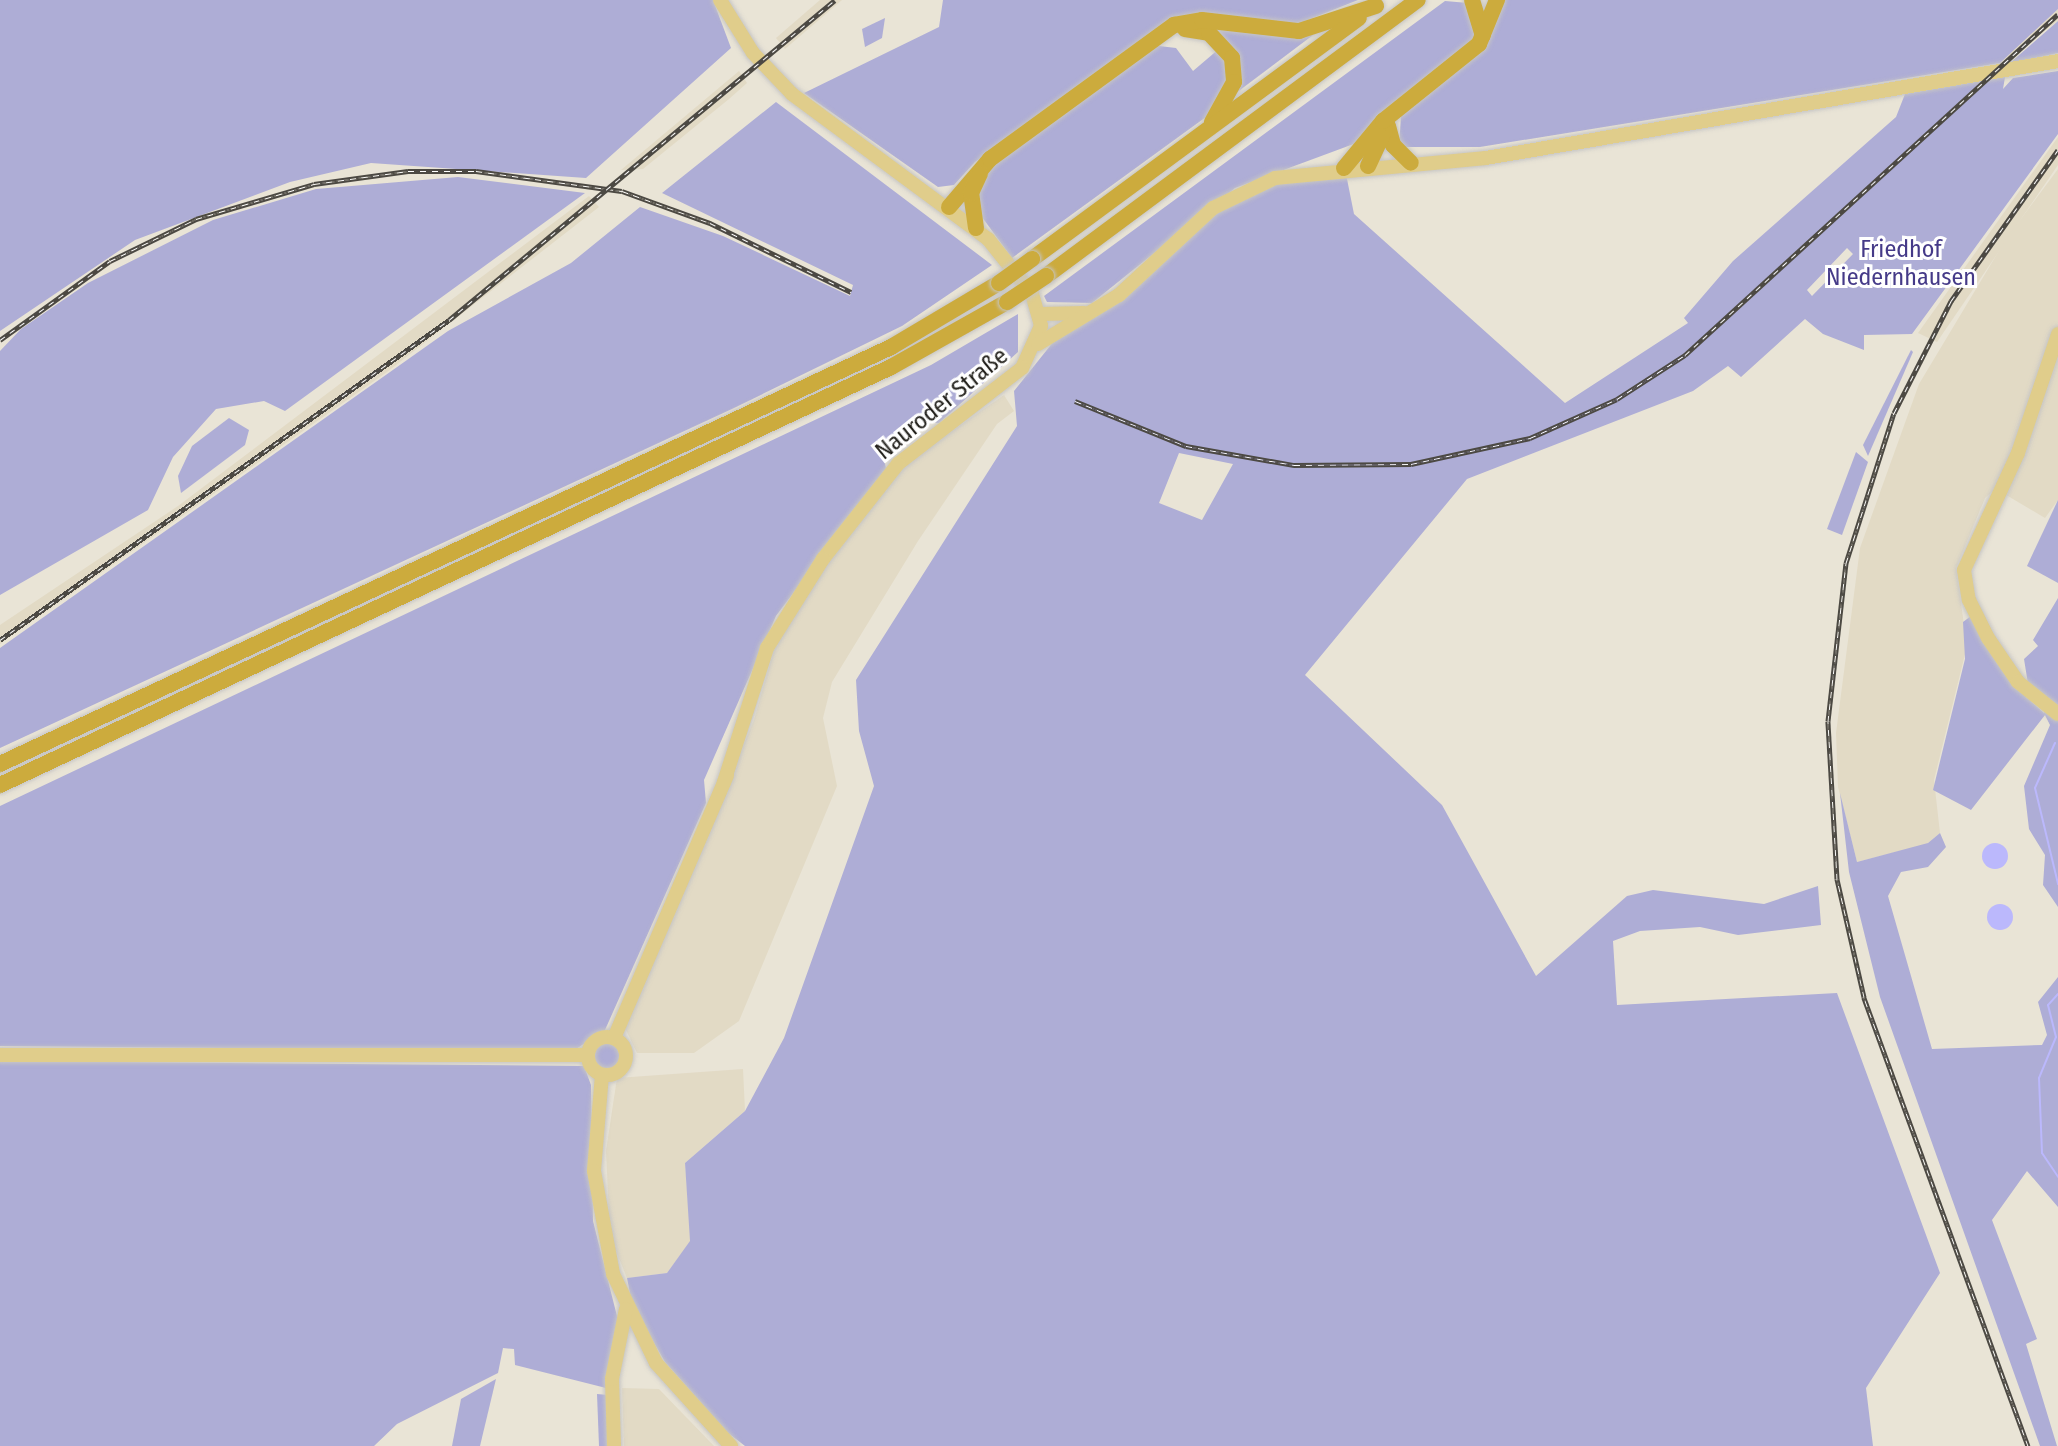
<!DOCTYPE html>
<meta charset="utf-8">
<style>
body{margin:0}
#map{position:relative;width:2058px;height:1446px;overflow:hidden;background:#e9e4d6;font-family:"Fira Sans Condensed",sans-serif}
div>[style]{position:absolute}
.built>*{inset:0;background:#e2dac5}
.green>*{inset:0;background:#aeadd6}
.round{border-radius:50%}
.water>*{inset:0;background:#bbb8fc}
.stream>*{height:2px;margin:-1px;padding:0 1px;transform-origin:1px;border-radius:1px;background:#bbb8fc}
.roads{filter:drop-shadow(0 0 2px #c6c5c4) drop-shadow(0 0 2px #c6c5c4)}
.major>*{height:14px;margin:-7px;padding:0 7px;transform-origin:7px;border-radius:7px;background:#e0cd8b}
.major>.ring{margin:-7px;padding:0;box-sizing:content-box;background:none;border:14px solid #e0cd8b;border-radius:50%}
.highway>*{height:16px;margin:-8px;padding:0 8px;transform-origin:8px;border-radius:8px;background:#ccab3d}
.rail>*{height:5px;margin-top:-2.5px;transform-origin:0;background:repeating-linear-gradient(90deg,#fff 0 6px,#4c4943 0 12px);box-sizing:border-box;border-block:2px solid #4c4943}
.bridges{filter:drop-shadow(0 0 2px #c6c5c4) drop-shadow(0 0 2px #c6c5c4)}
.highway-bridge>*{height:16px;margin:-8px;padding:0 8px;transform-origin:8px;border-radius:8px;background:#ccab3d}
span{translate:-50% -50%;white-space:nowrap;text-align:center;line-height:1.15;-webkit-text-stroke:6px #fff;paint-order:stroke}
.park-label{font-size:24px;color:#453a88}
.street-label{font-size:24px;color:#22201b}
</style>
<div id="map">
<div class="built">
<i style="clip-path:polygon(820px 0,842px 0,785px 49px,776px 38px)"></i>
<i style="clip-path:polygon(2058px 9px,2058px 21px,2000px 63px)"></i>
<i style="clip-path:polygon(739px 71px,747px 83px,729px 99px,643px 169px,621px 170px)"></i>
<i style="clip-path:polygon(2058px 137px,2058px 165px,1937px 342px,1918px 333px)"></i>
<i style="clip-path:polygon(2058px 169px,2058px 500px,2045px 518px,1996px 489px,1985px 498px,1956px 568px,1967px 646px,1934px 780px,1940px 833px,1927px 844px,1857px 862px,1838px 787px,1836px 733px,1860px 548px,1919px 384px,2006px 239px)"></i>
<i style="clip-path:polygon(589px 196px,599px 207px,387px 372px,0 644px,0 625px,178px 506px)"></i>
<i style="clip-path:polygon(1004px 395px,1014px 411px,997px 424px,918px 541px,832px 682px,823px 718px,837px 786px,739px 1021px,694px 1053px,637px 1053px,625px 1028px,754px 720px,775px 646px,810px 585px,900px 467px)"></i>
<i style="clip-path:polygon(743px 1069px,745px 1111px,685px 1163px,691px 1241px,667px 1273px,627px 1278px,610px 1236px,606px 1151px,617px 1078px)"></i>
<i style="clip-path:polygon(622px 1388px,659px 1389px,714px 1446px,624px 1446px)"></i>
</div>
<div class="green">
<i style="clip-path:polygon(0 0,713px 0,731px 48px,586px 178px,371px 163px,290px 182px,135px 240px,0 331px)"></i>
<i style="clip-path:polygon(943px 0,1358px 0,1300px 23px,1170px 21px,975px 162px,954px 185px,938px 187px,804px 93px,939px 27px)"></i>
<i style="clip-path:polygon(1503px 0,2058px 0,2058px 9px,2000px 63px,1480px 147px,1399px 147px,1401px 116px,1486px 46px)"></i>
<i style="clip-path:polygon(1445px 1px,1468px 3px,1478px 36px,1359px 142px,1235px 188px,1092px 303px,1047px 302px,1044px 296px)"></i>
<i style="clip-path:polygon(885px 18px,882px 38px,865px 47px,862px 29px)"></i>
<i style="clip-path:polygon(2058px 21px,2058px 53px,2010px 63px)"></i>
<i style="clip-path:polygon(1204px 24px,1288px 36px,1313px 35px,1236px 93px,1239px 79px)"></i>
<i style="clip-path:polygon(1151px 45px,1176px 48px,1193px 71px,1220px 48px,1229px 76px,1206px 117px,1012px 258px,979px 213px,976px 188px,999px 157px)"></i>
<i style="clip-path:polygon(evenodd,2058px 71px,2058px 134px,1912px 334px,1864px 335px,1864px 350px,1823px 334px,1805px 319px,1741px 377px,1728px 366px,1693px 391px,1467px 479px,1305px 675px,1442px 805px,1536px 976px,1627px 896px,1653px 890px,1764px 904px,1818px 886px,1821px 925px,1738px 935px,1700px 927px,1640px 931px,1613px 941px,1617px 1005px,1837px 993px,1940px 1273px,1866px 1388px,1873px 1446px,745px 1446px,727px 1432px,665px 1362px,632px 1304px,627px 1278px,667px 1273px,690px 1241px,685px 1163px,745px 1111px,784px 1038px,874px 786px,859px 731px,856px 680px,1017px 426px,1014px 391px,1054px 341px,1115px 305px,1217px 212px,1277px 184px,1346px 174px,1354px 214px,1565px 403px,1688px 323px,1684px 318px,1733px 261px,1896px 117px,1905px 94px,2005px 77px,2003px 89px,2013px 78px,2058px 71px,1847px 248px,1853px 254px,1812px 296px,1807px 290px,1847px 248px,2058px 71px,1179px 453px,1233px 464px,1202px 520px,1159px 503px,1179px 453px)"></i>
<i style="clip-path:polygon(776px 102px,992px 265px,902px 326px,732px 409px,0 748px,0 648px,448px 331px,571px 263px,640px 207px,723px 236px,850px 296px,853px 285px,662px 193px)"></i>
<i style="clip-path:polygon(458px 177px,585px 193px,285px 411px,264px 401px,216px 409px,173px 457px,148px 510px,0 595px,0 351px,21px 329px,88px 283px,213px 220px,316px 189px)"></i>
<i style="clip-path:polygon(1018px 314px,1018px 352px,939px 423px,915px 421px,883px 451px,886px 469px,776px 616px,704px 780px,706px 803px,605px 1030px,576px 1049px,550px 1051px,0 1046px,0 806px,931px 365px)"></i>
<i style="clip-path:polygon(1911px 350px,1913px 352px,1868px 456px,1863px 445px)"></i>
<i style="clip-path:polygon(229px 418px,249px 430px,245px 445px,181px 493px,178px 476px,192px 446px)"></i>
<i style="clip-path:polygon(1856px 452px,1868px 462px,1842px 535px,1827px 529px)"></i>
<i style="clip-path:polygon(2058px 500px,2058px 583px,2027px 566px)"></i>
<i style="clip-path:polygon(2058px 598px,2058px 907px,2043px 885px,2045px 855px,2029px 829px,2024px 786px,2050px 725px,2045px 715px,1971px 810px,1933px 790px,1965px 659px,1963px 622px,1971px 616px,2013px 685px,2044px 713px,2049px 700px,2028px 684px,2024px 659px,2038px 646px,2033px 640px)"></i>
<i style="clip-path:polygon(1840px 793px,1857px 862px,1928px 843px,1940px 833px,1946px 847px,1928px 867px,1901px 872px,1888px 896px,1932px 1049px,2042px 1045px,2047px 1035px,2038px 1002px,2058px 977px,2058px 1207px,2027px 1171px,1992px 1220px,2037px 1339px,2026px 1344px,2057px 1446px,2040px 1446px,1880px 997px,1849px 872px)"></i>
<i class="round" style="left:592px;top:1041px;width:30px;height:30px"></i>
<i style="clip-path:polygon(0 1061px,584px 1066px,591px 1085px,593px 1221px,619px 1324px,606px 1388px,515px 1365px,514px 1349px,503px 1348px,498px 1373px,397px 1424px,374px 1446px,0 1446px)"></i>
<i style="clip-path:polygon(496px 1379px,480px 1446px,452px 1446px,461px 1399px)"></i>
<i style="clip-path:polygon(597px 1394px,608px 1395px,609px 1446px,599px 1446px)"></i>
</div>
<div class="water">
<i class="round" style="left:1982px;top:843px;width:26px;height:26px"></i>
<i class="round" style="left:1987px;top:904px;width:26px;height:26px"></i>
</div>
<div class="stream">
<i style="left:2055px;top:743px;width:49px;rotate:114deg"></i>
<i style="left:2035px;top:788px;width:99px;rotate:76.5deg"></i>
<i style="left:2058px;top:994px;width:15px;rotate:132deg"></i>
<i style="left:2048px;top:1005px;width:33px;rotate:76deg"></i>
<i style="left:2056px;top:1037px;width:44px;rotate:112.5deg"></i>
<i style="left:2039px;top:1078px;width:75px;rotate:87.7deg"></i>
<i style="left:2042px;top:1153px;width:29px;rotate:56deg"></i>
</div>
<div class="roads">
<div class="major">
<i style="left:720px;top:0;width:62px;rotate:58.1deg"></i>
<i style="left:753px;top:53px;width:57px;rotate:46.4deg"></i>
<i style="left:792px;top:94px;width:244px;rotate:36.5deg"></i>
<i style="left:988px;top:239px;width:70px;rotate:51.3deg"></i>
<i style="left:1032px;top:294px;width:33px;rotate:74deg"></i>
<i style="left:1041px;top:326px;width:46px;rotate:114.3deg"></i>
<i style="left:1022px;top:368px;width:157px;rotate:142.3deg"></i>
<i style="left:898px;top:464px;width:121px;rotate:128.3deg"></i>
<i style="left:823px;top:559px;width:105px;rotate:122.2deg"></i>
<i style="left:767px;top:648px;width:141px;rotate:107.8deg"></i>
<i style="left:1040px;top:314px;width:44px;rotate:-1.3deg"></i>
<i style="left:2058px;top:334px;width:126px;rotate:108.6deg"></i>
<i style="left:2018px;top:453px;width:129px;rotate:114.8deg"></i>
<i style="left:1964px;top:570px;width:30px;rotate:81deg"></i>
<i style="left:1969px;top:600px;width:42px;rotate:63.4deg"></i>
<i style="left:1988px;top:638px;width:53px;rotate:55.7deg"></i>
<i style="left:2018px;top:682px;width:51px;rotate:38.7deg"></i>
<i style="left:1038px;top:344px;width:95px;rotate:-31.2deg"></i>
<i style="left:1119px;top:295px;width:128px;rotate:-42.8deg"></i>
<i style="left:1213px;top:208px;width:69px;rotate:-25.8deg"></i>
<i style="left:1275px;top:178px;width:212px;rotate:-5.4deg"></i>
<i style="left:1486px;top:158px;width:580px;rotate:-9.62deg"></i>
<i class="ring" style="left:588px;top:1037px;width:24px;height:24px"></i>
<i style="left:614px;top:1038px;width:286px;rotate:-66.7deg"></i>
<i style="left:0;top:1055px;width:588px"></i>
<i style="left:602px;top:1075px;width:96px;rotate:94.8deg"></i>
<i style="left:594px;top:1171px;width:105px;rotate:79.5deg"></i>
<i style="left:613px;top:1274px;width:99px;rotate:64.2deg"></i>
<i style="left:656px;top:1363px;width:112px;rotate:47.9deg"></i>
<i style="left:614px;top:1446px;width:67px;rotate:-91.7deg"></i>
<i style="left:612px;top:1379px;width:71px;rotate:-78.7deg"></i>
</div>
<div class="highway">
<i style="left:1472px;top:0;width:37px;rotate:73deg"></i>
<i style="left:1185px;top:29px;width:24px;rotate:9deg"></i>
<i style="left:1209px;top:33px;width:34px;rotate:47deg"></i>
<i style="left:1232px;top:58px;width:24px;rotate:85deg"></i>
<i style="left:1234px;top:82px;width:46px;rotate:118.8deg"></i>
<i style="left:1388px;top:126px;width:20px;rotate:75deg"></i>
<i style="left:1393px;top:145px;width:25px;rotate:45deg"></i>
<i style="left:1368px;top:166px;width:40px;rotate:-65deg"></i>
<i style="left:1344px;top:168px;width:61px;rotate:-50.3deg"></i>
<i style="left:1383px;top:121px;width:123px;rotate:-38.7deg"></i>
<i style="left:1479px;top:44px;width:48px;rotate:-67.8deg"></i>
<i style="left:949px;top:207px;width:63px;rotate:-49.5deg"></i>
<i style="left:990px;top:159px;width:228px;rotate:-36.1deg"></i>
<i style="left:1174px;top:25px;width:28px;rotate:-10deg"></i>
<i style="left:1202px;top:20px;width:98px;rotate:6.5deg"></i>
<i style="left:1299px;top:31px;width:81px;rotate:-18deg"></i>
<i style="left:976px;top:228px;width:35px;rotate:-98deg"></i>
<i style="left:971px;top:193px;width:21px;rotate:-65deg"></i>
<i style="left:1032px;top:259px;width:406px;rotate:-36.4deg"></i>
<i style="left:1046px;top:276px;width:463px;rotate:-36.6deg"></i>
<i style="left:0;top:764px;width:984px;rotate:-25.08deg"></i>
<i style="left:891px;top:347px;width:126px;rotate:-30.7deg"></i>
<i style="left:0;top:785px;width:984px;rotate:-25.13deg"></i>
<i style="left:891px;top:367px;width:133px;rotate:-29.3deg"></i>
</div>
</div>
<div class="rail">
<i style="left:0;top:340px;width:135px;rotate:-35.7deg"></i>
<i style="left:110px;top:261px;width:96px;rotate:-26deg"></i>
<i style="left:196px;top:219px;width:123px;rotate:-16.5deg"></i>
<i style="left:314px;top:184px;width:95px;rotate:-7.9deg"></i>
<i style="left:408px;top:171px;width:68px"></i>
<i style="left:476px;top:171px;width:147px;rotate:7.8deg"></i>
<i style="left:622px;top:191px;width:94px;rotate:20deg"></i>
<i style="left:710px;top:223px;width:157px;rotate:26.1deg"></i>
<i style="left:1075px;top:401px;width:120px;rotate:22.1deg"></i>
<i style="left:1186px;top:446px;width:110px;rotate:10deg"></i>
<i style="left:1294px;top:465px;width:117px;rotate:-0.5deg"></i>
<i style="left:1411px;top:464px;width:122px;rotate:-12.3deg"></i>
<i style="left:1530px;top:438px;width:95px;rotate:-24.1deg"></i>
<i style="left:1617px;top:399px;width:81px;rotate:-32.9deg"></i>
<i style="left:1685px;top:355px;width:505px;rotate:-42.43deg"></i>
<i style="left:0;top:640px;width:551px;rotate:-35.48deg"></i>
<i style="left:449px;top:320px;width:501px;rotate:-39.66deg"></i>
<i style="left:2028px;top:1446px;width:478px;rotate:-110.1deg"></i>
<i style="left:1864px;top:997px;width:121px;rotate:-102.9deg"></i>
<i style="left:1837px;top:879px;width:158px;rotate:-93.3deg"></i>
<i style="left:1828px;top:721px;width:159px;rotate:-83.5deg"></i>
<i style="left:1846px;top:563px;width:157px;rotate:-72.3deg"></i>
<i style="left:1894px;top:413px;width:126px;rotate:-63deg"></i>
<i style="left:1951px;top:301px;width:185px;rotate:-54.7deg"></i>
</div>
<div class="bridges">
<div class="highway-bridge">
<i style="left:999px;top:283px;width:41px;rotate:-36deg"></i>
<i style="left:1007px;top:302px;width:47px;rotate:-33.7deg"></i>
</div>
</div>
<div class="park-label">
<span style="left:1901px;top:264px">Friedhof<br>Niedernhausen</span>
</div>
<div class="street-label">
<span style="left:942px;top:404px;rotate:-39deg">Nauroder Straße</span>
</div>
</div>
